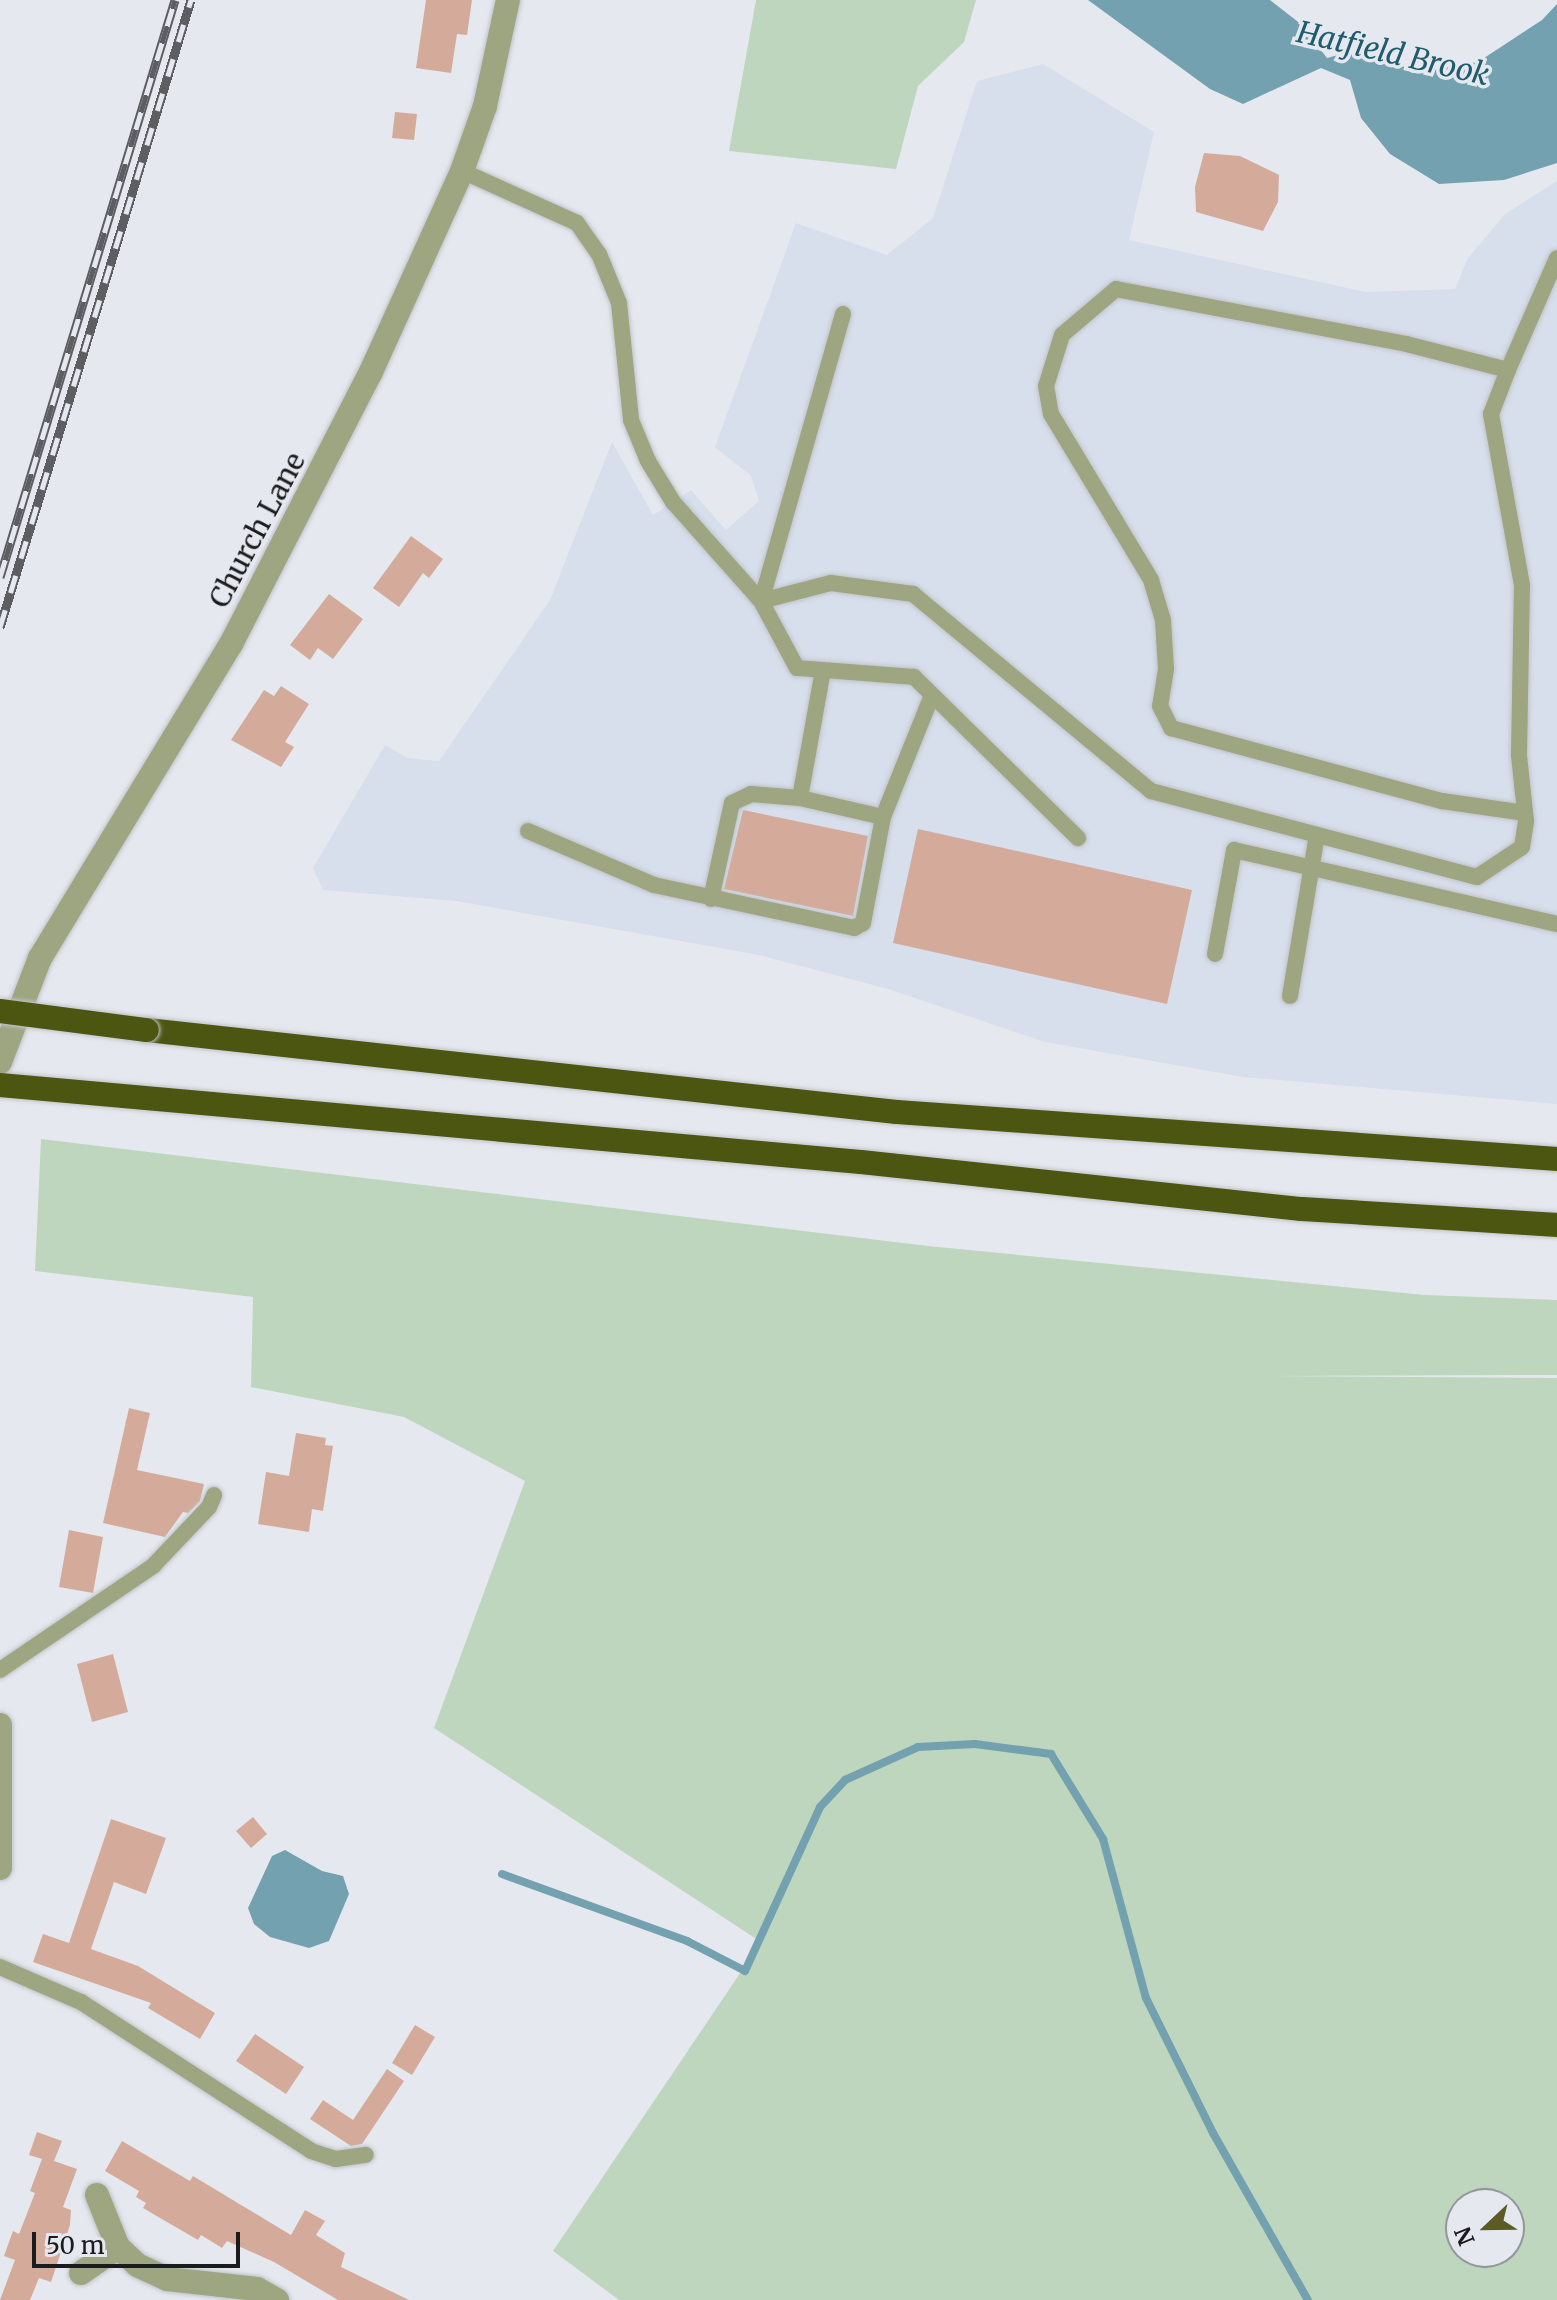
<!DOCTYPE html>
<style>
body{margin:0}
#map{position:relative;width:1557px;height:2300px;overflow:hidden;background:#e5e9ef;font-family:Merriweather,serif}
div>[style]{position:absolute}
.built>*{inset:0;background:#d7dfec}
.green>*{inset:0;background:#bed6be}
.water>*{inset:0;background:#73a1b0}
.stream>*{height:8px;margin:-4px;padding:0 4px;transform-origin:4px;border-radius:4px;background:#73a1b0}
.building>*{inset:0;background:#d4ab9a}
.roads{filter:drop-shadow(0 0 2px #c0c4c9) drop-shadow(0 0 2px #c0c4c9)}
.service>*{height:16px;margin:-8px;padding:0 8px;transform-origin:8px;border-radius:8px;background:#9ea581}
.minor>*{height:24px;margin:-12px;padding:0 12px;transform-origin:12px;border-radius:12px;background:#9ea581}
.tertiary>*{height:24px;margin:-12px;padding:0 12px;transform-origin:12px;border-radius:12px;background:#9ea581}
.motorway>*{height:24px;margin:-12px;padding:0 12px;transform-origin:12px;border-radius:12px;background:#4d5610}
.rail>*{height:9px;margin-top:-4.5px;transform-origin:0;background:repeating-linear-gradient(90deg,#e5e9ef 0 18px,#5c5e62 0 36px);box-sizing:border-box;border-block:2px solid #5c5e62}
.bridges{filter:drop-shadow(0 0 2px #c0c4c9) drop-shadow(0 0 2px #c0c4c9)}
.motorway-bridge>*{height:24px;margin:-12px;padding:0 12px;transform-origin:12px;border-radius:12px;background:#4d5610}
span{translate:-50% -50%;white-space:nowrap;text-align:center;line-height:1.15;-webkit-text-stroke:7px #e5e9ef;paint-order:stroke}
.street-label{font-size:28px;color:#1a1b1d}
.water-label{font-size:30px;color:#1f5c6d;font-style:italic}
.north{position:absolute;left:1445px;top:2188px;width:80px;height:80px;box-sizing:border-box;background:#e5e9ef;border:2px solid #94979b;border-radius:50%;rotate:248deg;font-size:22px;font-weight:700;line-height:32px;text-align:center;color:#1a1b1d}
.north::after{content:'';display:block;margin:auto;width:28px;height:36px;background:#5b5b28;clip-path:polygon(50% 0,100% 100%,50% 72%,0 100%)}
.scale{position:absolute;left:32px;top:2232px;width:208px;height:36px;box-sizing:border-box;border:4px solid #1a1b1d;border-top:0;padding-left:10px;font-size:24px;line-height:28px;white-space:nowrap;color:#1a1b1d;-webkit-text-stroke:6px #e5e9ef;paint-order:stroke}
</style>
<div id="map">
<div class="built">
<i style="clip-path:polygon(1043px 64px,1154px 132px,1129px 240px,1366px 292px,1455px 289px,1468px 258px,1505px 214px,1557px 181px,1557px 1104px,1243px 1077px,1045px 1042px,888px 989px,759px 955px,456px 901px,323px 890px,313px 868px,385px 745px,408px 758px,439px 761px,550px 600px,612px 442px,653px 515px,691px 490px,726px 530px,759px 501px,751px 476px,715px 447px,796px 223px,887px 255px,933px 218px,977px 81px)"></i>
</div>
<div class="green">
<i style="clip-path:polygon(756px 0,976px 0,964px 42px,918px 86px,896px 169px,729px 151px)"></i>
<i style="clip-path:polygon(evenodd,41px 1139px,928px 1246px,1425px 1295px,1557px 1300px,1557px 1375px,1270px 1376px,1557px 1378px,1557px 2300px,619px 2300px,553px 2251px,761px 1942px,434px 1728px,525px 1481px,404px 1417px,251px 1387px,253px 1297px,35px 1271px,41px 1139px,1461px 2204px,1509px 2204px,1509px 2252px,1461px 2252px,1461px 2204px)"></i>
</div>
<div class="water">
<i style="clip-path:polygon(1088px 0,1270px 0,1302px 25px,1327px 58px,1375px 45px,1412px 73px,1478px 62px,1542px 20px,1557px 4px,1557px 163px,1504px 180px,1439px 184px,1390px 154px,1361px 118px,1350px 80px,1321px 68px,1243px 104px,1210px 89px)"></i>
<i style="clip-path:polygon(285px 1850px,322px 1871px,343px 1876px,349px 1894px,329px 1941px,309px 1948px,270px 1937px,254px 1924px,248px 1908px,272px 1856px)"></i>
</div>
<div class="stream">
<i style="left:502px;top:1874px;width:197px;rotate:19.9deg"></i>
<i style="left:687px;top:1941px;width:65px;rotate:27.3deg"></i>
<i style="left:745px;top:1971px;width:180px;rotate:-65.4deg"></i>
<i style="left:820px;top:1807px;width:37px;rotate:-47deg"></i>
<i style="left:845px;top:1780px;width:80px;rotate:-24.3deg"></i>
<i style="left:918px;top:1747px;width:57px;rotate:-3deg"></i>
<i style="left:975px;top:1744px;width:77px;rotate:7.5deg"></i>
<i style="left:1051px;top:1754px;width:100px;rotate:58.5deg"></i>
<i style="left:1103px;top:1839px;width:165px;rotate:74.9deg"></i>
<i style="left:1146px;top:1998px;width:151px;rotate:63.6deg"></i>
<i style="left:1213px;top:2133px;width:192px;rotate:60.4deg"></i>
</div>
<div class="building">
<i style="clip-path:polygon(426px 0,472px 0,467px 35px,457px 34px,451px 73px,416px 68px)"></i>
<i style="clip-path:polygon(395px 112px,417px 114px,414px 140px,392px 138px)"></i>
<i style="clip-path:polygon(1204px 153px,1240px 156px,1279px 175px,1278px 202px,1263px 231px,1196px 212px,1195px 187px)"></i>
<i style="clip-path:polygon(411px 536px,443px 559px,429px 578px,423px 573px,399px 607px,373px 588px)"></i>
<i style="clip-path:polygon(329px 594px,363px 619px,333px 659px,318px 648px,310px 660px,290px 645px)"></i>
<i style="clip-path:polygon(281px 686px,309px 704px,285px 742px,294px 747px,281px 767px,231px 740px,264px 690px,274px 696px)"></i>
<i style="clip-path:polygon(743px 810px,868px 836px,853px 916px,724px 889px)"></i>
<i style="clip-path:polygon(918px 829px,1192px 890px,1167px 1004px,893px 943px)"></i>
<i style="clip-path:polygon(129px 1408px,150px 1413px,137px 1470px,204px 1484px,200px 1501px,188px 1513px,183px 1512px,165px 1537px,103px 1523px)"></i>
<i style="clip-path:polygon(296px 1433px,326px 1438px,325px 1445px,333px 1446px,323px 1511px,312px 1509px,309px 1532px,258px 1524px,266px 1472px,289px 1476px)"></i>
<i style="clip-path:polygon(69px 1530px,103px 1537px,93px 1593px,59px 1587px)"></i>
<i style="clip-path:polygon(113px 1654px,128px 1712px,92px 1722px,77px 1664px)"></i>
<i style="clip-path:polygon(253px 1817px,267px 1834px,251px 1848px,236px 1831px)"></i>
<i style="clip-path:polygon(111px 1819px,166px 1838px,146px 1894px,114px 1882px,91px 1949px,138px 1966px,215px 2013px,200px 2039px,148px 2008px,151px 2003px,33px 1962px,43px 1934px,69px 1943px)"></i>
<i style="clip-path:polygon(415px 2025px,435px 2037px,412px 2075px,392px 2063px)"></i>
<i style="clip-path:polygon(255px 2034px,304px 2067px,286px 2094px,236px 2061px)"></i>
<i style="clip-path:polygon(387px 2069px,404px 2081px,362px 2144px,351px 2146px,310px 2119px,323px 2100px,353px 2120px)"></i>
<i style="clip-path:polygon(37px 2132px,62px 2141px,54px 2161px,77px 2169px,63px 2207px,71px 2210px,70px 2225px,51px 2282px,39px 2278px,30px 2300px,0 2300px,15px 2260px,4px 2256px,13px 2231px,19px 2234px,35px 2193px,30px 2191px,42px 2159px,29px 2155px)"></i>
<i style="clip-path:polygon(122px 2141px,190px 2181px,193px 2176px,291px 2235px,305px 2210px,325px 2221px,316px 2235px,345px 2253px,341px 2267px,409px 2300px,338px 2300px,274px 2262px,227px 2241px,222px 2248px,201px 2235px,198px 2240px,143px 2208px,146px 2203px,136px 2197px,139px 2191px,105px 2171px)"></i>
</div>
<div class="roads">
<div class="service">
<i style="left:462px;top:171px;width:126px;rotate:24.3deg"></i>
<i style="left:577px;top:223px;width:38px;rotate:55deg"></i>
<i style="left:599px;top:254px;width:53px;rotate:67.8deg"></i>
<i style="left:619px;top:303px;width:118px;rotate:84.1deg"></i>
<i style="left:631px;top:420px;width:44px;rotate:67.5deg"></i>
<i style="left:648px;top:461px;width:48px;rotate:58.6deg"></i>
<i style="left:673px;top:502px;width:132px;rotate:48.4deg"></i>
<i style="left:761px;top:601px;width:72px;rotate:-14.4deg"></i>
<i style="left:831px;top:583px;width:83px;rotate:7.6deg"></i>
<i style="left:913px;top:594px;width:309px;rotate:39.6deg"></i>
<i style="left:1151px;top:791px;width:337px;rotate:14.8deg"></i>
<i style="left:1477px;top:877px;width:54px;rotate:-33.7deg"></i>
<i style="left:1522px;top:847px;width:26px;rotate:-81deg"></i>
<i style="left:1526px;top:821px;width:66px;rotate:-96.1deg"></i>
<i style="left:1519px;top:755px;width:170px;rotate:-89deg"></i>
<i style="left:1522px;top:585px;width:174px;rotate:-100.3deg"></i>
<i style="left:1491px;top:414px;width:47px;rotate:-68.9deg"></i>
<i style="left:1508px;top:370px;width:104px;rotate:-165.6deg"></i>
<i style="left:1407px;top:344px;width:296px;rotate:-169.3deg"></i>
<i style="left:1116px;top:289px;width:71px;rotate:139.6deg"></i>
<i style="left:1062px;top:335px;width:53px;rotate:107.4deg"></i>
<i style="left:1046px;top:386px;width:28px;rotate:80deg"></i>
<i style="left:1051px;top:414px;width:194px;rotate:58.9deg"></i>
<i style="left:1151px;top:580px;width:42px;rotate:73.3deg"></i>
<i style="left:1163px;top:620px;width:49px;rotate:86.5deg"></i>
<i style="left:1166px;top:669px;width:37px;rotate:99deg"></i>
<i style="left:1160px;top:706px;width:25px;rotate:63deg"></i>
<i style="left:1171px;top:728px;width:281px;rotate:15.1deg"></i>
<i style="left:1442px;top:801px;width:84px;rotate:8.2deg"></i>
<i style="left:843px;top:314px;width:298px;rotate:105.9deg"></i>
<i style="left:761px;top:601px;width:76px;rotate:61.8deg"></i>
<i style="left:797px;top:668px;width:117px;rotate:4.4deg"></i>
<i style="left:914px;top:677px;width:230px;rotate:44.5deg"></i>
<i style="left:1508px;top:370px;width:122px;rotate:-66.4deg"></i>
<i style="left:823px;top:670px;width:130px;rotate:100.2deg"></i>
<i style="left:800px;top:798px;width:85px;rotate:12.9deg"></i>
<i style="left:883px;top:817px;width:131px;rotate:-68.1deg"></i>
<i style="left:528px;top:831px;width:137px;rotate:23.2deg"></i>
<i style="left:654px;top:885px;width:205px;rotate:12.1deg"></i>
<i style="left:854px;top:928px;width:10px;rotate:-29deg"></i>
<i style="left:863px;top:923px;width:108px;rotate:-79.3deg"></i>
<i style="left:711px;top:899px;width:98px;rotate:-77.7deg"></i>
<i style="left:732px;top:803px;width:21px;rotate:-25deg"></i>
<i style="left:751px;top:794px;width:49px;rotate:4.7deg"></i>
<i style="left:1215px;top:954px;width:106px;rotate:-79.6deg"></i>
<i style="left:1234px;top:850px;width:331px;rotate:12.9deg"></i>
<i style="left:1290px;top:996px;width:163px;rotate:-80.5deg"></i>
<i style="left:0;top:1670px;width:185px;rotate:-34.2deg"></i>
<i style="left:153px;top:1566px;width:81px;rotate:-46.5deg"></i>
<i style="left:209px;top:1507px;width:13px;rotate:-67deg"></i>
<i style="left:0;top:1967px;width:88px;rotate:23.4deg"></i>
<i style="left:81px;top:2002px;width:274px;rotate:32.9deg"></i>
<i style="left:311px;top:2151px;width:26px;rotate:18deg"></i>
<i style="left:336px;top:2159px;width:30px;rotate:-8deg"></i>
</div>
<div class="minor">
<i style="left:97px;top:2195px;width:56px;rotate:68deg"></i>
<i style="left:118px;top:2247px;width:26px;rotate:43deg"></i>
<i style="left:137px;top:2265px;width:33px;rotate:25deg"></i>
<i style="left:167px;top:2279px;width:91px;rotate:6.3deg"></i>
<i style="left:257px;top:2289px;width:23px;rotate:29deg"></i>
<i style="left:81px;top:2273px;width:45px;rotate:-35.1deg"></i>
</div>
<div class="tertiary">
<i style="left:0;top:1062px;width:111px;rotate:-69deg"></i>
<i style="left:40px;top:958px;width:368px;rotate:-58.7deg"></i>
<i style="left:231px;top:644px;width:304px;rotate:-62.8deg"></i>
<i style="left:370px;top:374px;width:223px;rotate:-65.6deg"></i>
<i style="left:462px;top:171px;width:69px;rotate:-70.5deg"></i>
<i style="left:485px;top:106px;width:108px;rotate:-77.8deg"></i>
<i style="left:0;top:1725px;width:143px;rotate:90deg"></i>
</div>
<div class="motorway">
<i style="left:147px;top:1030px;width:754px;rotate:6.24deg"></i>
<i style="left:897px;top:1112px;width:662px;rotate:4.07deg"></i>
<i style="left:0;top:1085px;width:864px;rotate:5.11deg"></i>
<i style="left:861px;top:1162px;width:443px;rotate:6.1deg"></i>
<i style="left:1302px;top:1209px;width:256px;rotate:3.6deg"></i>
</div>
</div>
<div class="rail">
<i style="left:0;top:577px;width:603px;rotate:-73.13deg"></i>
<i style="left:0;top:627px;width:655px;rotate:-73.06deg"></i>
</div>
<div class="bridges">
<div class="motorway-bridge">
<i style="left:0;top:1011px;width:148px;rotate:7.4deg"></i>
</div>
</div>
<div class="street-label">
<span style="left:257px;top:530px;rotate:-62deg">Church Lane</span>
</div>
<div class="water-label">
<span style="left:1393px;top:53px;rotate:13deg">Hatfield Brook</span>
</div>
<div class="north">N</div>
<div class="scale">50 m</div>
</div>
